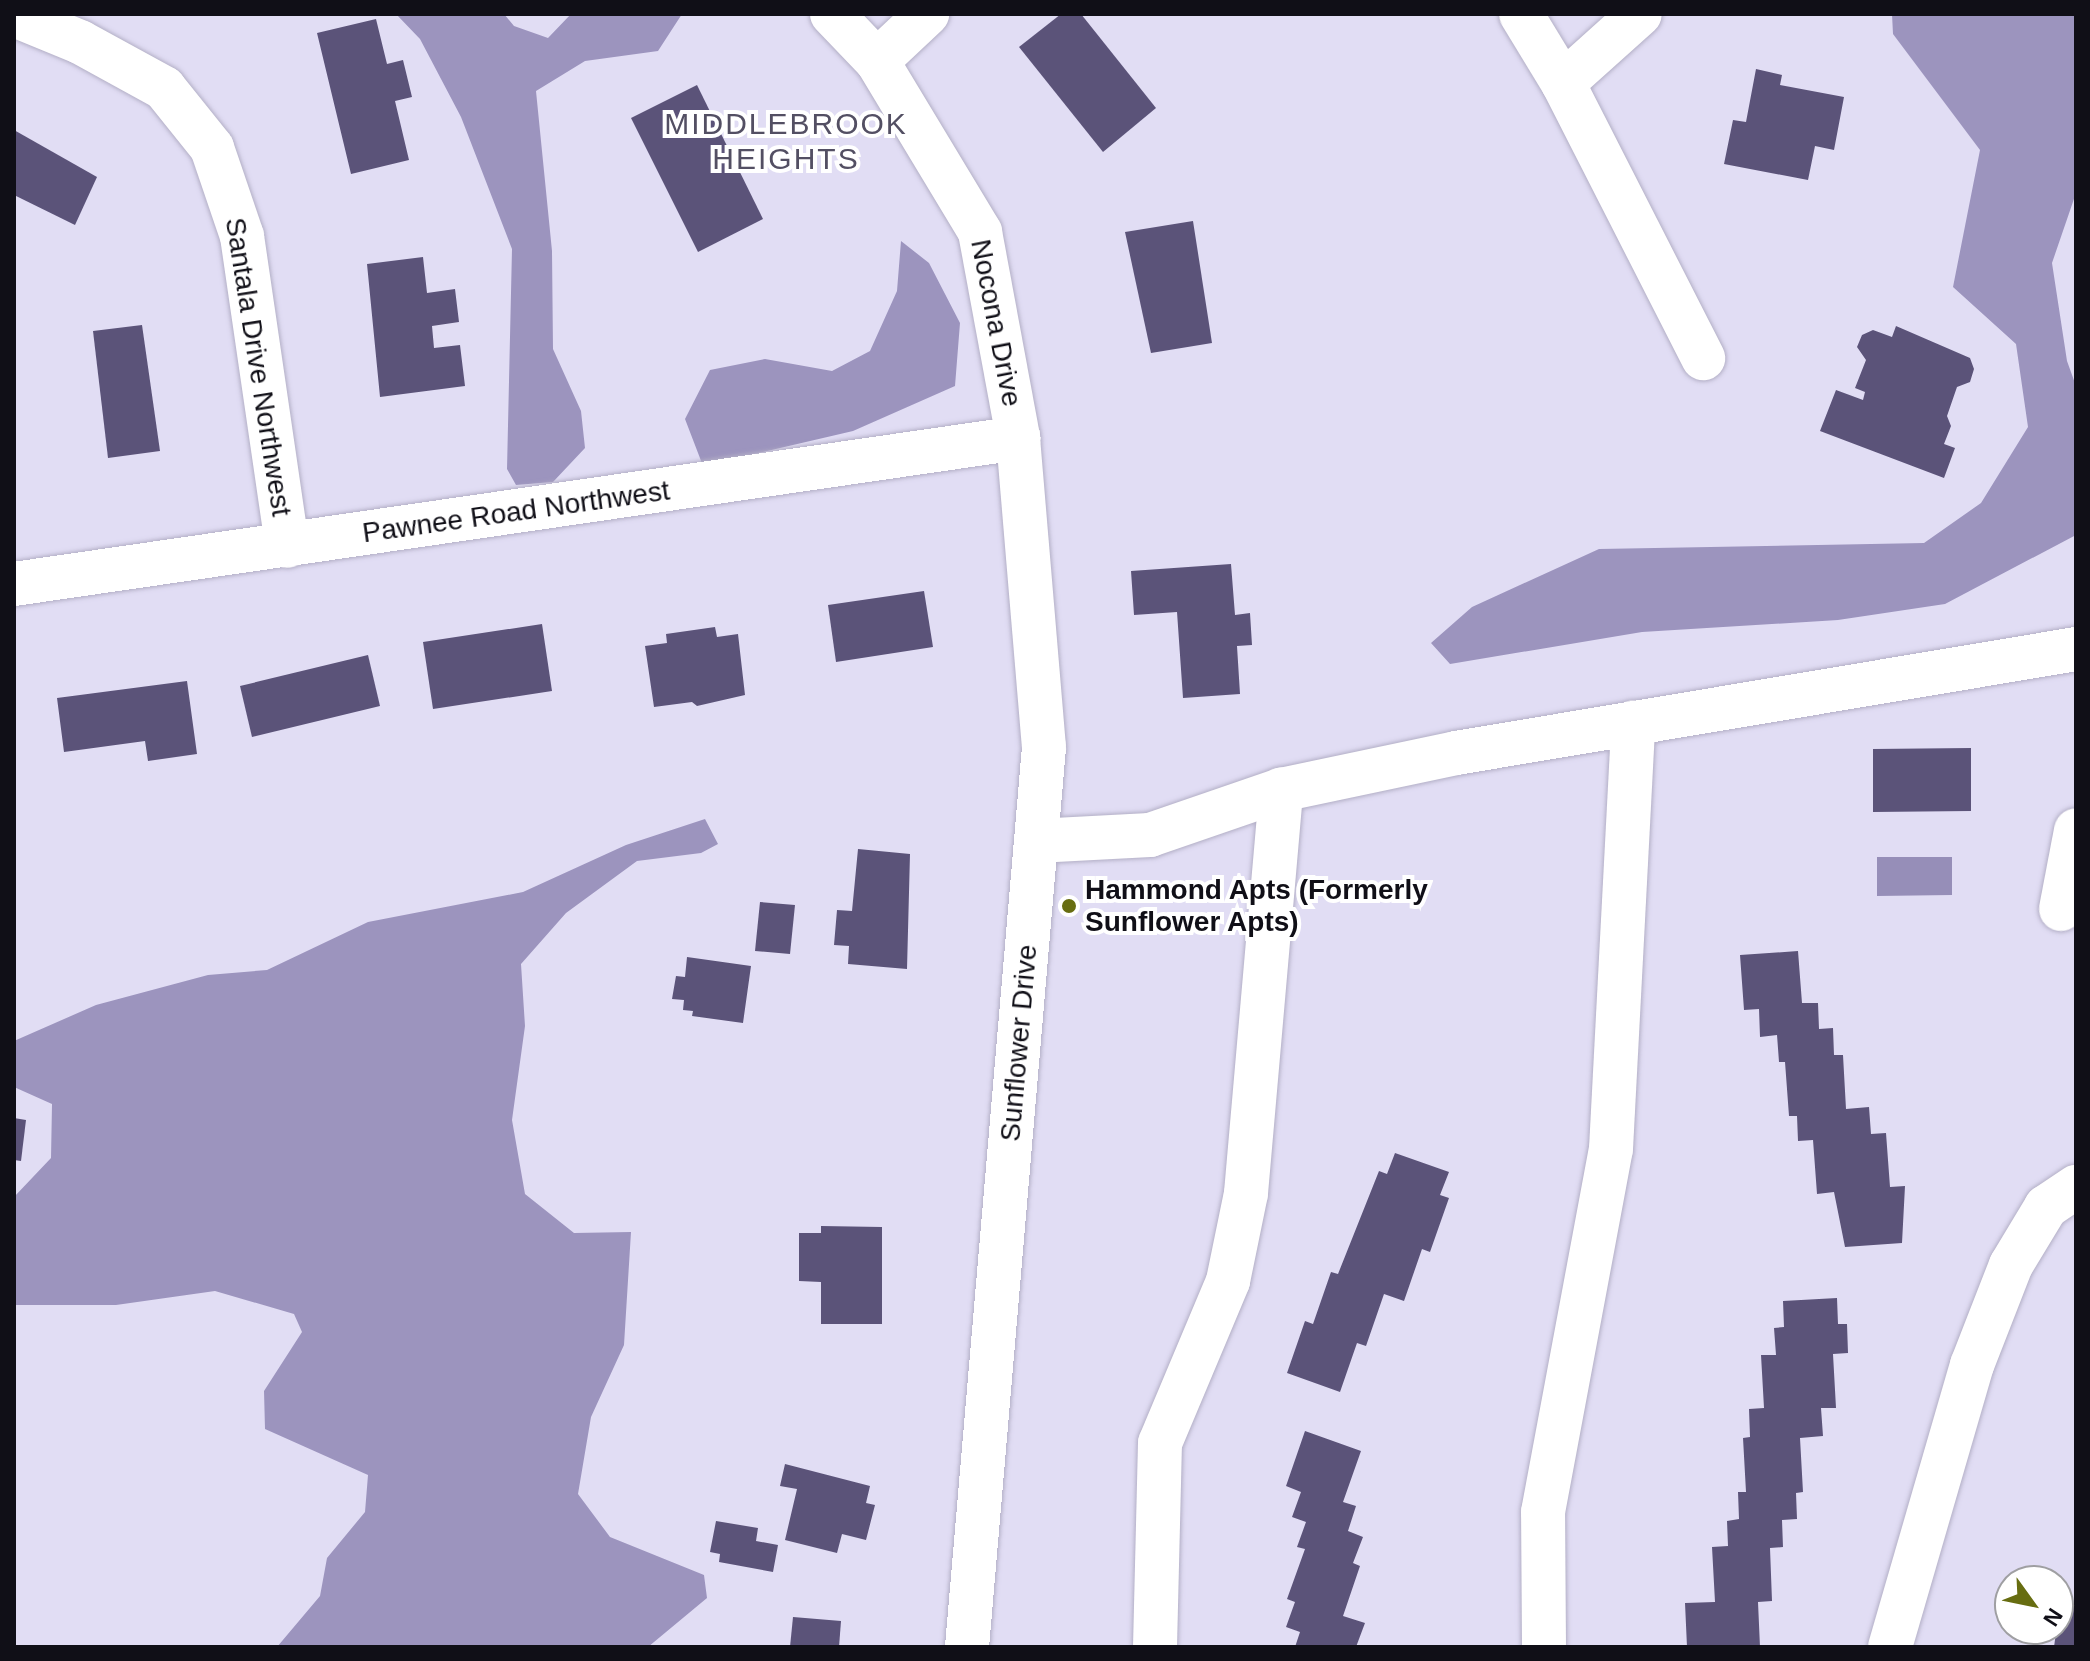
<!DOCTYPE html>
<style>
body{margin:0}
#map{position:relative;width:2090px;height:1661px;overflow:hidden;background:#e1ddf4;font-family:Helvetica,sans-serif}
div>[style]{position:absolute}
.forest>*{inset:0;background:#9c94be}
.water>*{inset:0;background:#968eb8}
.building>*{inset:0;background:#5b5379}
.roads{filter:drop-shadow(0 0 2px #b3afc6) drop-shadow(0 0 2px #b3afc6)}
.minor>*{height:44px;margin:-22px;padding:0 22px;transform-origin:22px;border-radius:22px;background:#fff}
.dots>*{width:22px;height:22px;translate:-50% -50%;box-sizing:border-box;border:4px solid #fff;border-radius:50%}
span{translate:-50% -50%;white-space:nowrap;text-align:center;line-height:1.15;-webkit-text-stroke:8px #fff;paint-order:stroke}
.street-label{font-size:28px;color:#100f17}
.poi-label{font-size:28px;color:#100f17;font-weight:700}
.left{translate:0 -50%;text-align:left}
.neighbourhood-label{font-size:30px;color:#534f63;letter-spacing:2px}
.frame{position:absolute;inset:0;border:16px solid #100f17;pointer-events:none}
.north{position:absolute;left:1994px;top:1565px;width:80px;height:80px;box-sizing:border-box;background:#fff;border:2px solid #9f9fa2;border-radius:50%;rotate:123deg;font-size:22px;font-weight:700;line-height:32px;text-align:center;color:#100f17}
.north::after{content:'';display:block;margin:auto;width:28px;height:36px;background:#676d11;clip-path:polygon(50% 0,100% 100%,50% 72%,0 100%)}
</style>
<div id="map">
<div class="forest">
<i style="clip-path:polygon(396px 14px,504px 14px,514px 26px,548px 38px,571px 14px,682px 14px,658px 51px,585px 61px,536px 91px,552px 251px,553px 349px,581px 411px,585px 448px,553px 482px,516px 485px,507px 469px,512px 249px,461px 117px,420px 39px)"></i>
<i style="clip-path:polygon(1892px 14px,2076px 14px,2076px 193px,2052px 263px,2067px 361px,2076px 386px,2076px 535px,1945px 604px,1838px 620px,1642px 632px,1450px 664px,1431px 643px,1472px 607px,1599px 549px,1924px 543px,1981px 503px,2028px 427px,2016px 344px,1953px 287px,1980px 150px,1893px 34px)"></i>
<i style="clip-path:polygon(901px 241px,929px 263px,960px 323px,955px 386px,853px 431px,703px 466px,685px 419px,710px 370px,765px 359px,832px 371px,870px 351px,897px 291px)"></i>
<i style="clip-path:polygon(705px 819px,718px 844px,701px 853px,637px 861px,566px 913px,521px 964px,525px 1026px,512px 1120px,525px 1194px,574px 1233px,631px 1232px,624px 1345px,591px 1417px,578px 1494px,610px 1537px,704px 1575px,707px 1598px,648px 1647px,277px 1647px,320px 1596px,327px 1558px,365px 1512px,368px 1475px,265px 1429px,264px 1391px,302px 1332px,294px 1314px,215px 1291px,116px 1305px,14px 1305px,14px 1197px,51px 1158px,52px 1104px,14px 1087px,14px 1041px,96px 1005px,208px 975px,267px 970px,368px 922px,523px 892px,626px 845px)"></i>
</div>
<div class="water">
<i style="clip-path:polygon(1877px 857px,1952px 857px,1952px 895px,1877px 896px)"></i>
</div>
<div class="building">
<i style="clip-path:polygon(1061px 14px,1081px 14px,1156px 108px,1103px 152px,1019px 47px)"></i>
<i style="clip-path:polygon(376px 19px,387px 64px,403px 60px,412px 97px,395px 101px,409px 160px,351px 174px,317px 33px)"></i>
<i style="clip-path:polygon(1756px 69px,1782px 75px,1780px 85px,1844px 97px,1834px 150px,1815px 146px,1808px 180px,1724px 164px,1733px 120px,1746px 122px)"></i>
<i style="clip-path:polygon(697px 85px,763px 219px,698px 252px,631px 118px)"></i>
<i style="clip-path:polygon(14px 130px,97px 177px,75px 225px,14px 195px)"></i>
<i style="clip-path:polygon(1193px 221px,1212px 343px,1151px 353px,1125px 232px)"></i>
<i style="clip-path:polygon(423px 257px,427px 293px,455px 289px,459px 322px,432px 326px,434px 348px,460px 345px,465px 386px,380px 397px,367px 264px)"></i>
<i style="clip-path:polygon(142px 325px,160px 451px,108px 458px,93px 331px)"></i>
<i style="clip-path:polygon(1896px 326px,1970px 358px,1974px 369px,1970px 382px,1957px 387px,1947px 416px,1951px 426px,1944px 444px,1955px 448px,1944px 478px,1820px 431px,1836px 390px,1863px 400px,1865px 392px,1855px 388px,1866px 360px,1857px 347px,1862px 335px,1873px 330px,1892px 337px)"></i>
<i style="clip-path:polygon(1231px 564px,1235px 615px,1250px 613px,1252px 645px,1237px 646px,1240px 694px,1183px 698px,1177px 612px,1134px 615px,1131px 571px)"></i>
<i style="clip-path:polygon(924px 591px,933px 647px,836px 662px,828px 605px)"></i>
<i style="clip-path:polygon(542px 624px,552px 691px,433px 709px,423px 642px)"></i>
<i style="clip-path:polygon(715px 627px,717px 637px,738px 634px,745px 695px,697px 706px,692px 702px,654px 707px,645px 646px,667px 643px,666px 634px)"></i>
<i style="clip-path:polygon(368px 655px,380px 706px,252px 737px,240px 686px)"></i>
<i style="clip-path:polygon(187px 681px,197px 754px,148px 761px,145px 741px,64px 752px,57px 698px)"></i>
<i style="clip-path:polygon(1971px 748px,1971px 811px,1873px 812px,1873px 749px)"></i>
<i style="clip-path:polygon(858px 849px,910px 854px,907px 969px,848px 964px,849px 946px,834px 945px,837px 910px,852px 911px)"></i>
<i style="clip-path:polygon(760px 902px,795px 905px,790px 954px,755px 951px)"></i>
<i style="clip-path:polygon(1798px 951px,1802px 1003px,1818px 1003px,1819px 1029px,1833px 1028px,1834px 1055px,1843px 1055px,1846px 1109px,1869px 1107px,1871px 1134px,1886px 1133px,1890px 1187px,1905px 1186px,1902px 1243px,1845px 1247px,1834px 1192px,1817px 1194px,1813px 1140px,1798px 1141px,1797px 1116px,1789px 1116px,1785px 1062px,1779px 1062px,1777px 1035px,1760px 1037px,1759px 1009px,1744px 1010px,1740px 955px)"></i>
<i style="clip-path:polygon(687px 957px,751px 966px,743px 1023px,692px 1016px,693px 1011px,683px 1010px,684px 1000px,672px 999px,676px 976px,685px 977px)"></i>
<i style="clip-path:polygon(14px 1118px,26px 1120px,21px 1161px,14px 1160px)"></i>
<i style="clip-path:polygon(1395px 1153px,1449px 1172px,1440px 1195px,1449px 1198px,1430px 1252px,1422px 1249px,1404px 1301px,1384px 1294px,1366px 1346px,1357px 1343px,1340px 1392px,1287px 1373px,1305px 1321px,1313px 1324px,1331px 1272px,1338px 1274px,1379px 1171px,1387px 1174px)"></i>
<i style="clip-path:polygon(821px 1226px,882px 1227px,882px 1324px,821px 1324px,821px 1282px,799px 1281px,799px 1233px,821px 1233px)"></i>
<i style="clip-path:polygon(1837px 1298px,1838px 1324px,1847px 1324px,1848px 1353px,1833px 1354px,1836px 1408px,1821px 1408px,1823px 1436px,1800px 1438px,1803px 1492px,1796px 1493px,1797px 1519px,1782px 1520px,1783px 1547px,1770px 1548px,1772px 1601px,1758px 1602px,1760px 1647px,1687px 1647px,1685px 1603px,1715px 1602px,1712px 1547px,1728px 1546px,1727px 1521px,1739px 1519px,1738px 1492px,1746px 1492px,1743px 1438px,1750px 1437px,1749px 1409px,1764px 1408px,1761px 1355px,1776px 1355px,1774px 1328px,1784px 1327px,1783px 1301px)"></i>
<i style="clip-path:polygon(1305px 1431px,1361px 1451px,1343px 1502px,1356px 1506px,1348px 1531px,1363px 1537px,1353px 1563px,1360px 1566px,1343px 1616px,1365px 1623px,1356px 1647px,1295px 1647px,1300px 1632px,1286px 1627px,1295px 1602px,1287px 1599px,1305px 1549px,1297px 1547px,1306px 1522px,1292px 1517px,1301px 1492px,1286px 1486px)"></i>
<i style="clip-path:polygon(785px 1464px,870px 1486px,866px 1503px,875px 1505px,866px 1540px,842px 1534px,837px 1553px,785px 1540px,797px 1489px,780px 1486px)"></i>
<i style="clip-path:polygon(716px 1521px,758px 1528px,756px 1541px,778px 1545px,773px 1572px,719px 1562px,720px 1554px,710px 1552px)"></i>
<i style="clip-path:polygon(2060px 1604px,2076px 1606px,2076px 1647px,2054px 1647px)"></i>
<i style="clip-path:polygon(793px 1617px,841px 1621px,839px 1647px,790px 1647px)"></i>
</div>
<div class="roads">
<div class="minor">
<i style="left:832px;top:14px;width:65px;rotate:46.2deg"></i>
<i style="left:877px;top:61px;width:200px;rotate:58.9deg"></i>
<i style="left:980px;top:232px;width:209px;rotate:79.5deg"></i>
<i style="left:1018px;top:438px;width:310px;rotate:85.2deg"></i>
<i style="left:1044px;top:747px;width:903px;rotate:94.89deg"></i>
<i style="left:1521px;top:14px;width:81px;rotate:58.7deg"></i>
<i style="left:1563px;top:83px;width:309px;rotate:63deg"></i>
<i style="left:14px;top:15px;width:71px;rotate:22.2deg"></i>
<i style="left:80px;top:42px;width:96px;rotate:28.7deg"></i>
<i style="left:164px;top:88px;width:77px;rotate:51.3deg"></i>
<i style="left:212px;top:148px;width:93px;rotate:71.2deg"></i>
<i style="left:242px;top:236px;width:313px;rotate:81.7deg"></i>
<i style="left:877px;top:61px;width:69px;rotate:-43.2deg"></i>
<i style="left:1563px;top:83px;width:103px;rotate:-41.9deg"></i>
<i style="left:14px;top:584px;width:1015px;rotate:-8.27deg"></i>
<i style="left:1036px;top:841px;width:114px;rotate:-3deg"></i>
<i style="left:1150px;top:835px;width:139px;rotate:-19deg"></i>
<i style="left:1281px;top:790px;width:179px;rotate:-11.9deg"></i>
<i style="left:1456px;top:753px;width:629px;rotate:-9.52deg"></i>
<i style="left:2061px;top:909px;width:80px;rotate:-79.2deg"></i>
<i style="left:1155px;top:1647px;width:204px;rotate:-88.6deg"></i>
<i style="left:1160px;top:1443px;width:176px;rotate:-67.2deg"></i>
<i style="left:1228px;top:1281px;width:90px;rotate:-78.4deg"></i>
<i style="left:1246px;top:1193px;width:405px;rotate:-85deg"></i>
<i style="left:1544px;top:1647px;width:135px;rotate:-90.4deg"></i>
<i style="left:1543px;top:1512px;width:369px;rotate:-79.4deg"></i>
<i style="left:1611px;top:1149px;width:427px;rotate:-87deg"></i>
<i style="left:1890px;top:1647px;width:294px;rotate:-73.8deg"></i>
<i style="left:1972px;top:1365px;width:107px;rotate:-68.7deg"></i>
<i style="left:2011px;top:1265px;width:68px;rotate:-58.9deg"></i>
<i style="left:2046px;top:1207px;width:36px;rotate:-34deg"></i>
</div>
</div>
<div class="dots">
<i style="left:1069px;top:906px;background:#676d11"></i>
</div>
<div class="street-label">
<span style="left:996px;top:323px;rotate:79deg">Nocona Drive</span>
<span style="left:258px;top:367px;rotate:81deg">Santala Drive Northwest</span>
<span style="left:516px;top:512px;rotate:-8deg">Pawnee Road Northwest</span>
<span style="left:1019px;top:1043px;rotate:-85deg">Sunflower Drive</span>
</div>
<div class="poi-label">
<span class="left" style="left:1085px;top:906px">Hammond Apts (Formerly<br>Sunflower Apts)</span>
</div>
<div class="neighbourhood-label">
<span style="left:786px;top:141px">MIDDLEBROOK<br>HEIGHTS</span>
</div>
<div class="frame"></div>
<div class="north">N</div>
</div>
